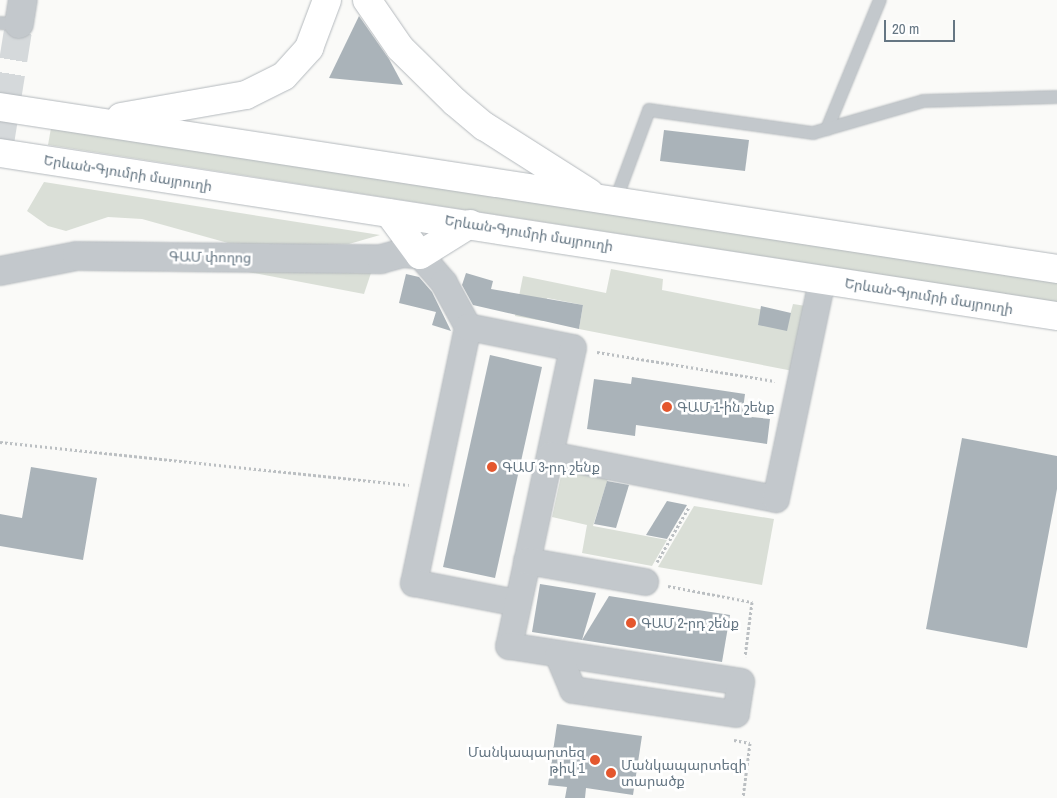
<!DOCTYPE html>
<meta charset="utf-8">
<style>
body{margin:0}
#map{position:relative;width:1057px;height:798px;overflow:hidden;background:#fafaf8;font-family:"Archivo Narrow","Noto Sans Armenian",sans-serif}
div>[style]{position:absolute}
.green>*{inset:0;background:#dadfd7}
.building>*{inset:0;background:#aab3b9}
.tertiary-tunnel>*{height:28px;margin-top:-14px;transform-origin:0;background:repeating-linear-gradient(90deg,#d5d9db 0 28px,transparent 0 42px)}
.path>*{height:3px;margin-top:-1.5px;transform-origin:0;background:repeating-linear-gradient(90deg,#bbbfc2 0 2.5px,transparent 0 5px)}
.roads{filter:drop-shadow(0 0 1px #b4b9bd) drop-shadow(0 0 1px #b4b9bd)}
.service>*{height:12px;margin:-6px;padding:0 6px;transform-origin:6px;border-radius:6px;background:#c3c8cc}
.minor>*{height:26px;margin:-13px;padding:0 13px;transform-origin:13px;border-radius:13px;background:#c3c8cc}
.tertiary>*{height:28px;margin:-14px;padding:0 14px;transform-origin:14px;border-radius:14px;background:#c3c8cc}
.trunk>*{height:28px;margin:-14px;padding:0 14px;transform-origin:14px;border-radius:14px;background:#fff}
.dots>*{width:14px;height:14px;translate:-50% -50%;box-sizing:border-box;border:2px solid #fff;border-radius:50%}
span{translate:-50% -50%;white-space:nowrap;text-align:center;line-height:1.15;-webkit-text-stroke:5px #fff;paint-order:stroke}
.street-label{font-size:14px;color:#657683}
.poi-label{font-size:14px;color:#657683}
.left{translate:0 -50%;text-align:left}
.right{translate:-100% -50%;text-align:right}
.scale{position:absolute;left:884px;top:20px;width:71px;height:22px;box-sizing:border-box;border:2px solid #657683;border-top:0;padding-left:6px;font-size:15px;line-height:18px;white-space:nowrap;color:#657683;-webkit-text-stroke:4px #fff;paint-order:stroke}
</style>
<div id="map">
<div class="green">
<i style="clip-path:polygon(51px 128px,1057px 283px,1057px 302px,48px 145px)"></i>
<i style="clip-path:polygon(44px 182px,380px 235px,349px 244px,275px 246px,228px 243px,142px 219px,108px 217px,66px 231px,48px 226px,27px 211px)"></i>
<i style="clip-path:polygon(217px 266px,356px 270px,371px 273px,364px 294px)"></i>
<i style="clip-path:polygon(611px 269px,663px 279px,662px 290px,790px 315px,793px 304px,806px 306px,793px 371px,579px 329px,583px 305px,547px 298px,543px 321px,515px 316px,523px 276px,606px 293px)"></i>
<i style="clip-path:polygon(564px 462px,610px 472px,593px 526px,667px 540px,652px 566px,582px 553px,587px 525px,552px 517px)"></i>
<i style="clip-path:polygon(694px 506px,774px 519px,762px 585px,658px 567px)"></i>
</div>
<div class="building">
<i style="clip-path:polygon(359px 16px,389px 59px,403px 85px,329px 78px)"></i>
<i style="clip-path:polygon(664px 130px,749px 140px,745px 171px,660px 161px)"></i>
<i style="clip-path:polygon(466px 273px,493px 281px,491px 289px,583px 305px,579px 329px,473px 305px,462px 285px)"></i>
<i style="clip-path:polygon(406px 274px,419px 277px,432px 292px,451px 331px,432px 325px,436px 312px,399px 303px)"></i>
<i style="clip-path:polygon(761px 306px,791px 313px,787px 331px,758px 325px)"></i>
<i style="clip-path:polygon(490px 355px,542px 367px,495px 578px,443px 567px)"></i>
<i style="clip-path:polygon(632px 377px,745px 394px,742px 416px,770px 419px,767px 444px,636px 425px,635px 436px,587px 429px,594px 379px,631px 384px)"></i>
<i style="clip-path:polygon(962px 438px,1057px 456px,1057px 489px,1027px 648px,926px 629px)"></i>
<i style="clip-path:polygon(31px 467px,97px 478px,83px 560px,0 546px,0 514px,22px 518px)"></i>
<i style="clip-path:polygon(607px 481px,629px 485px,616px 528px,594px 524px)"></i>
<i style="clip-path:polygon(667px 501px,687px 505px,667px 539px,646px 535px)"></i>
<i style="clip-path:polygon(540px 584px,596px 593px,582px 640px,532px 632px)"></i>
<i style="clip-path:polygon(609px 596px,730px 615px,722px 662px,582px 640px)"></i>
<i style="clip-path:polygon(557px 724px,642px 736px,633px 795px,586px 788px,585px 798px,565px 798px,567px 787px,548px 785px)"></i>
</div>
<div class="tertiary-tunnel">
<i style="left:0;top:143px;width:121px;rotate:-80.9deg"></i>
</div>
<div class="path">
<i style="left:597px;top:352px;width:180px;rotate:9.3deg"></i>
<i style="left:0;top:442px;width:411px;rotate:6deg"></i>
<i style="left:657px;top:562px;width:64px;rotate:-59.8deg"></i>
<i style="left:668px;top:586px;width:86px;rotate:10.8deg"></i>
<i style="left:752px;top:602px;width:55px;rotate:97.3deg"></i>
<i style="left:734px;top:740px;width:16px;rotate:11deg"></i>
<i style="left:750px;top:743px;width:55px;rotate:97.3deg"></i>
</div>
<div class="roads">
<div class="service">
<i style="left:0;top:23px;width:19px;rotate:3deg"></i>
<i style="left:827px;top:129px;width:139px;rotate:-67.7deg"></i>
<i style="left:615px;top:202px;width:98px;rotate:-69.7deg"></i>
<i style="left:649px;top:110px;width:166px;rotate:8deg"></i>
<i style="left:813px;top:133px;width:115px;rotate:-16.2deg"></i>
<i style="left:923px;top:101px;width:134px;rotate:-1.7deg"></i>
</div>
<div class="minor">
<i style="left:420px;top:255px;width:37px;rotate:49deg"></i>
<i style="left:444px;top:283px;width:50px;rotate:61.4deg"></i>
<i style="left:468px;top:327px;width:262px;rotate:101.9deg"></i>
<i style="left:414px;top:583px;width:105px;rotate:11deg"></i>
<i style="left:468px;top:327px;width:107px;rotate:11.3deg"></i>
<i style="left:573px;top:348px;width:305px;rotate:102.1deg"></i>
<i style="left:509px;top:646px;width:235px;rotate:8.8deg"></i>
<i style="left:741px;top:682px;width:32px;rotate:99deg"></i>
<i style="left:736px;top:714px;width:165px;rotate:-171.6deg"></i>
<i style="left:573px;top:690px;width:38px;rotate:-113deg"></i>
<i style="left:551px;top:455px;width:229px;rotate:11.1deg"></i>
<i style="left:776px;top:499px;width:224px;rotate:-78.1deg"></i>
<i style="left:527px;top:561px;width:120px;rotate:10.1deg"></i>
</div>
<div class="tertiary">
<i style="left:19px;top:24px;width:24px;rotate:-81deg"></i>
<i style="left:0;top:271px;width:78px;rotate:-11deg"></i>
<i style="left:77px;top:256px;width:304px;rotate:0.6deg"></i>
<i style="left:381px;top:259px;width:24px;rotate:-15deg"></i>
<i style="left:404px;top:253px;width:16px;rotate:7deg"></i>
</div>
<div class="trunk">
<i style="left:367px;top:0;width:58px;rotate:55.5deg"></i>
<i style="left:400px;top:48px;width:77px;rotate:44.5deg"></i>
<i style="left:455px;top:102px;width:38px;rotate:40deg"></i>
<i style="left:484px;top:126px;width:125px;rotate:32.5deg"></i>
<i style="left:0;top:107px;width:1069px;rotate:8.71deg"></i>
<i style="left:121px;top:117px;width:127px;rotate:-10deg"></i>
<i style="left:246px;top:95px;width:42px;rotate:-26.6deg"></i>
<i style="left:284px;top:76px;width:38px;rotate:-48deg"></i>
<i style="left:309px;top:48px;width:51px;rotate:-69.4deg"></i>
<i style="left:0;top:153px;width:1069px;rotate:8.77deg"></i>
<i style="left:389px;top:213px;width:52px;rotate:53.6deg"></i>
<i style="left:420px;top:255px;width:59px;rotate:-31.8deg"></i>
</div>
</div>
<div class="dots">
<i style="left:667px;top:407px;background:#e4572e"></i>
<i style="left:492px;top:467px;background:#e4572e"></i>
<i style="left:631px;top:623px;background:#e4572e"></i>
<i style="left:595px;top:760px;background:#e4572e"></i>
<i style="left:611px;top:773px;background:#e4572e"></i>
</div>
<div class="street-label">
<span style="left:128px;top:173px;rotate:9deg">Երևան-Գյումրի մայրուղի</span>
<span style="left:529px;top:233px;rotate:9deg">Երևան-Գյումրի մայրուղի</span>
<span style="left:210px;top:257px;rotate:1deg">ԳԱՄ փողոց</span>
<span style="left:929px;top:296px;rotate:9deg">Երևան-Գյումրի մայրուղի</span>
</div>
<div class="poi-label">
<span class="left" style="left:677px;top:407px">ԳԱՄ 1-ին շենք</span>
<span class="left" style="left:502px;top:467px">ԳԱՄ 3-րդ շենք</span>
<span class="left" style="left:641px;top:623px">ԳԱՄ 2-րդ շենք</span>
<span class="right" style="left:585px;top:760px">Մանկապարտեզ<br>թիվ 1</span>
<span class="left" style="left:621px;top:773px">Մանկապարտեզի<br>տարածք</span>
</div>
<div class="scale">20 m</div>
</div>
